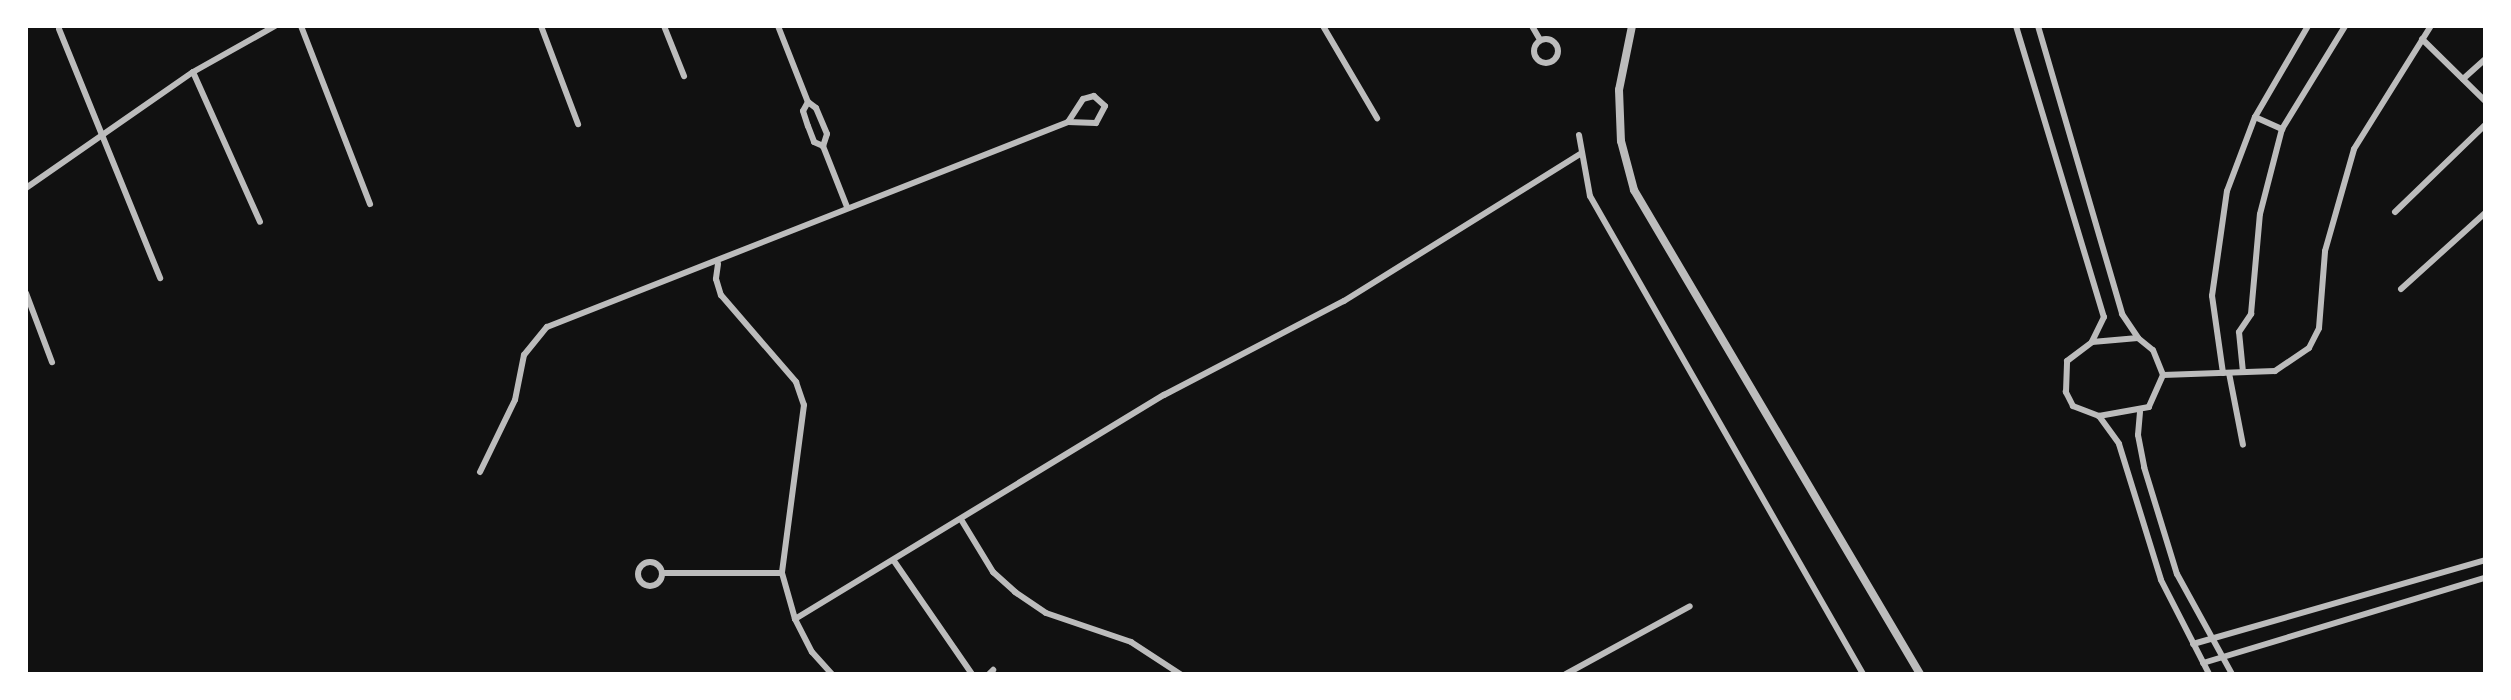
<!DOCTYPE html>
<style>
body{margin:0}
#map{position:relative;width:2511px;height:700px;overflow:hidden;background:#111;font-family:"Asap Condensed",sans-serif}
div>[style]{position:absolute}
.minor>*{height:6px;margin:-3px;padding:0 3px;transform-origin:3px;border-radius:3px;background:#bcbcbc}
.minor>.ring{margin:-3px;padding:0;box-sizing:content-box;background:none;border:6px solid #bcbcbc;border-radius:50%}
.tertiary>*{height:8px;margin:-4px;padding:0 4px;transform-origin:4px;border-radius:4px;background:#bcbcbc}
span{translate:-50% -50%;white-space:nowrap;text-align:center;line-height:1.15;-webkit-text-stroke:7px #fff;paint-order:stroke}
.frame{position:absolute;inset:0;border:28px solid #fff;pointer-events:none}
</style>
<div id="map">
<div class="minor">
<i style="left:301px;top:26px;width:191px;rotate:68.8deg"></i>
<i style="left:541px;top:26px;width:105px;rotate:69.3deg"></i>
<i style="left:664px;top:26px;width:54px;rotate:68.2deg"></i>
<i style="left:778px;top:26px;width:82px;rotate:68.5deg"></i>
<i style="left:808px;top:102px;width:10px;rotate:37deg"></i>
<i style="left:816px;top:108px;width:28px;rotate:67deg"></i>
<i style="left:827px;top:134px;width:13px;rotate:108deg"></i>
<i style="left:823px;top:146px;width:66px;rotate:68.5deg"></i>
<i style="left:1323px;top:26px;width:107px;rotate:59.6deg"></i>
<i style="left:1532px;top:26px;width:16px;rotate:60deg"></i>
<i style="left:2016px;top:26px;width:304px;rotate:73.2deg"></i>
<i style="left:2104px;top:317px;width:28px;rotate:116deg"></i>
<i style="left:2038px;top:26px;width:300px;rotate:73.7deg"></i>
<i style="left:2122px;top:314px;width:29px;rotate:56deg"></i>
<i style="left:59px;top:29px;width:269px;rotate:67.9deg"></i>
<i class="ring" style="left:1534px;top:39px;width:18px;height:18px"></i>
<i style="left:2422px;top:39px;width:88px;rotate:44.5deg"></i>
<i style="left:193px;top:72px;width:164px;rotate:65.9deg"></i>
<i style="left:2463px;top:79px;width:30px;rotate:-42deg"></i>
<i style="left:808px;top:102px;width:10px;rotate:119deg"></i>
<i style="left:803px;top:111px;width:16px;rotate:72deg"></i>
<i style="left:808px;top:126px;width:17px;rotate:69deg"></i>
<i style="left:814px;top:142px;width:10px;rotate:24deg"></i>
<i style="left:2255px;top:117px;width:30px;rotate:24deg"></i>
<i style="left:1579px;top:135px;width:62px;rotate:79.8deg"></i>
<i style="left:1590px;top:196px;width:550px;rotate:60.27deg"></i>
<i style="left:26px;top:188px;width:203px;rotate:-34.8deg"></i>
<i style="left:193px;top:72px;width:94px;rotate:-29.3deg"></i>
<i style="left:2395px;top:212px;width:125px;rotate:-44deg"></i>
<i style="left:718px;top:264px;width:15px;rotate:98deg"></i>
<i style="left:716px;top:279px;width:17px;rotate:73deg"></i>
<i style="left:721px;top:295px;width:115px;rotate:49.2deg"></i>
<i style="left:796px;top:382px;width:24px;rotate:71deg"></i>
<i style="left:804px;top:405px;width:169px;rotate:97.5deg"></i>
<i style="left:782px;top:573px;width:48px;rotate:74.2deg"></i>
<i style="left:795px;top:619px;width:37px;rotate:63deg"></i>
<i style="left:812px;top:652px;width:30px;rotate:48deg"></i>
<i style="left:2401px;top:289px;width:113px;rotate:-42.1deg"></i>
<i style="left:26px;top:293px;width:74px;rotate:69.4deg"></i>
<i style="left:2138px;top:338px;width:19px;rotate:39deg"></i>
<i style="left:2153px;top:350px;width:27px;rotate:68deg"></i>
<i style="left:2163px;top:375px;width:35px;rotate:114deg"></i>
<i style="left:2149px;top:407px;width:51px;rotate:169.8deg"></i>
<i style="left:2099px;top:416px;width:28px;rotate:-159deg"></i>
<i style="left:2073px;top:406px;width:16px;rotate:-117deg"></i>
<i style="left:2066px;top:392px;width:31px;rotate:-88deg"></i>
<i style="left:2067px;top:361px;width:31px;rotate:-37deg"></i>
<i style="left:2092px;top:342px;width:46px;rotate:-5deg"></i>
<i style="left:2243px;top:372px;width:40px;rotate:-95.7deg"></i>
<i style="left:2239px;top:332px;width:22px;rotate:-56deg"></i>
<i style="left:2251px;top:314px;width:100px;rotate:-84.9deg"></i>
<i style="left:2260px;top:214px;width:88px;rotate:-75.5deg"></i>
<i style="left:2282px;top:129px;width:121px;rotate:-58.5deg"></i>
<i style="left:2223px;top:373px;width:78px;rotate:-98.1deg"></i>
<i style="left:2212px;top:296px;width:106px;rotate:-81.9deg"></i>
<i style="left:2227px;top:191px;width:79px;rotate:-69.3deg"></i>
<i style="left:2255px;top:117px;width:105px;rotate:-59.8deg"></i>
<i style="left:2229px;top:373px;width:73px;rotate:79deg"></i>
<i style="left:2163px;top:375px;width:112px;rotate:-2deg"></i>
<i style="left:2275px;top:371px;width:41px;rotate:-34.1deg"></i>
<i style="left:2309px;top:348px;width:22px;rotate:-63deg"></i>
<i style="left:2319px;top:328px;width:77px;rotate:-85.5deg"></i>
<i style="left:2325px;top:251px;width:106px;rotate:-74.1deg"></i>
<i style="left:2354px;top:149px;width:145px;rotate:-58deg"></i>
<i style="left:2140px;top:412px;width:23px;rotate:95deg"></i>
<i style="left:2138px;top:435px;width:33px;rotate:79deg"></i>
<i style="left:2144px;top:467px;width:112px;rotate:72.9deg"></i>
<i style="left:2177px;top:574px;width:114px;rotate:61.2deg"></i>
<i style="left:2099px;top:416px;width:34px;rotate:54deg"></i>
<i style="left:2119px;top:444px;width:142px;rotate:72.8deg"></i>
<i style="left:2161px;top:580px;width:106px;rotate:62.9deg"></i>
<i style="left:480px;top:472px;width:80px;rotate:-64.1deg"></i>
<i style="left:515px;top:400px;width:46px;rotate:-78.7deg"></i>
<i style="left:524px;top:355px;width:36px;rotate:-51deg"></i>
<i style="left:547px;top:327px;width:560px;rotate:-21.48deg"></i>
<i style="left:1068px;top:122px;width:28px;rotate:2deg"></i>
<i style="left:1096px;top:123px;width:19px;rotate:-62deg"></i>
<i style="left:1105px;top:106px;width:15px;rotate:-138deg"></i>
<i style="left:1094px;top:96px;width:11px;rotate:165deg"></i>
<i style="left:1083px;top:99px;width:27px;rotate:123deg"></i>
<i style="left:962px;top:521px;width:60px;rotate:58.7deg"></i>
<i style="left:993px;top:572px;width:30px;rotate:42deg"></i>
<i style="left:1015px;top:592px;width:37px;rotate:34deg"></i>
<i style="left:1046px;top:613px;width:90px;rotate:18.8deg"></i>
<i style="left:1131px;top:642px;width:59px;rotate:33.1deg"></i>
<i style="left:894px;top:561px;width:137px;rotate:55.4deg"></i>
<i class="ring" style="left:638px;top:562px;width:18px;height:18px"></i>
<i style="left:662px;top:573px;width:120px"></i>
<i style="left:795px;top:619px;width:432px;rotate:-31.3deg"></i>
<i style="left:1164px;top:395px;width:203px;rotate:-27.6deg"></i>
<i style="left:1344px;top:301px;width:280px;rotate:-31.9deg"></i>
<i style="left:2193px;top:644px;width:304px;rotate:-16deg"></i>
<i style="left:2203px;top:663px;width:295px;rotate:-16.8deg"></i>
<i style="left:989px;top:674px;width:6px;rotate:-45deg"></i>
<i style="left:1566px;top:674px;width:141px;rotate:-28.7deg"></i>
</div>
<div class="tertiary">
<i style="left:1632px;top:26px;width:65px;rotate:101.5deg"></i>
<i style="left:1619px;top:90px;width:51px;rotate:87.8deg"></i>
<i style="left:1621px;top:141px;width:51px;rotate:75.1deg"></i>
<i style="left:1634px;top:190px;width:562px;rotate:59.42deg"></i>
</div>
<div class="frame"></div>
</div>
